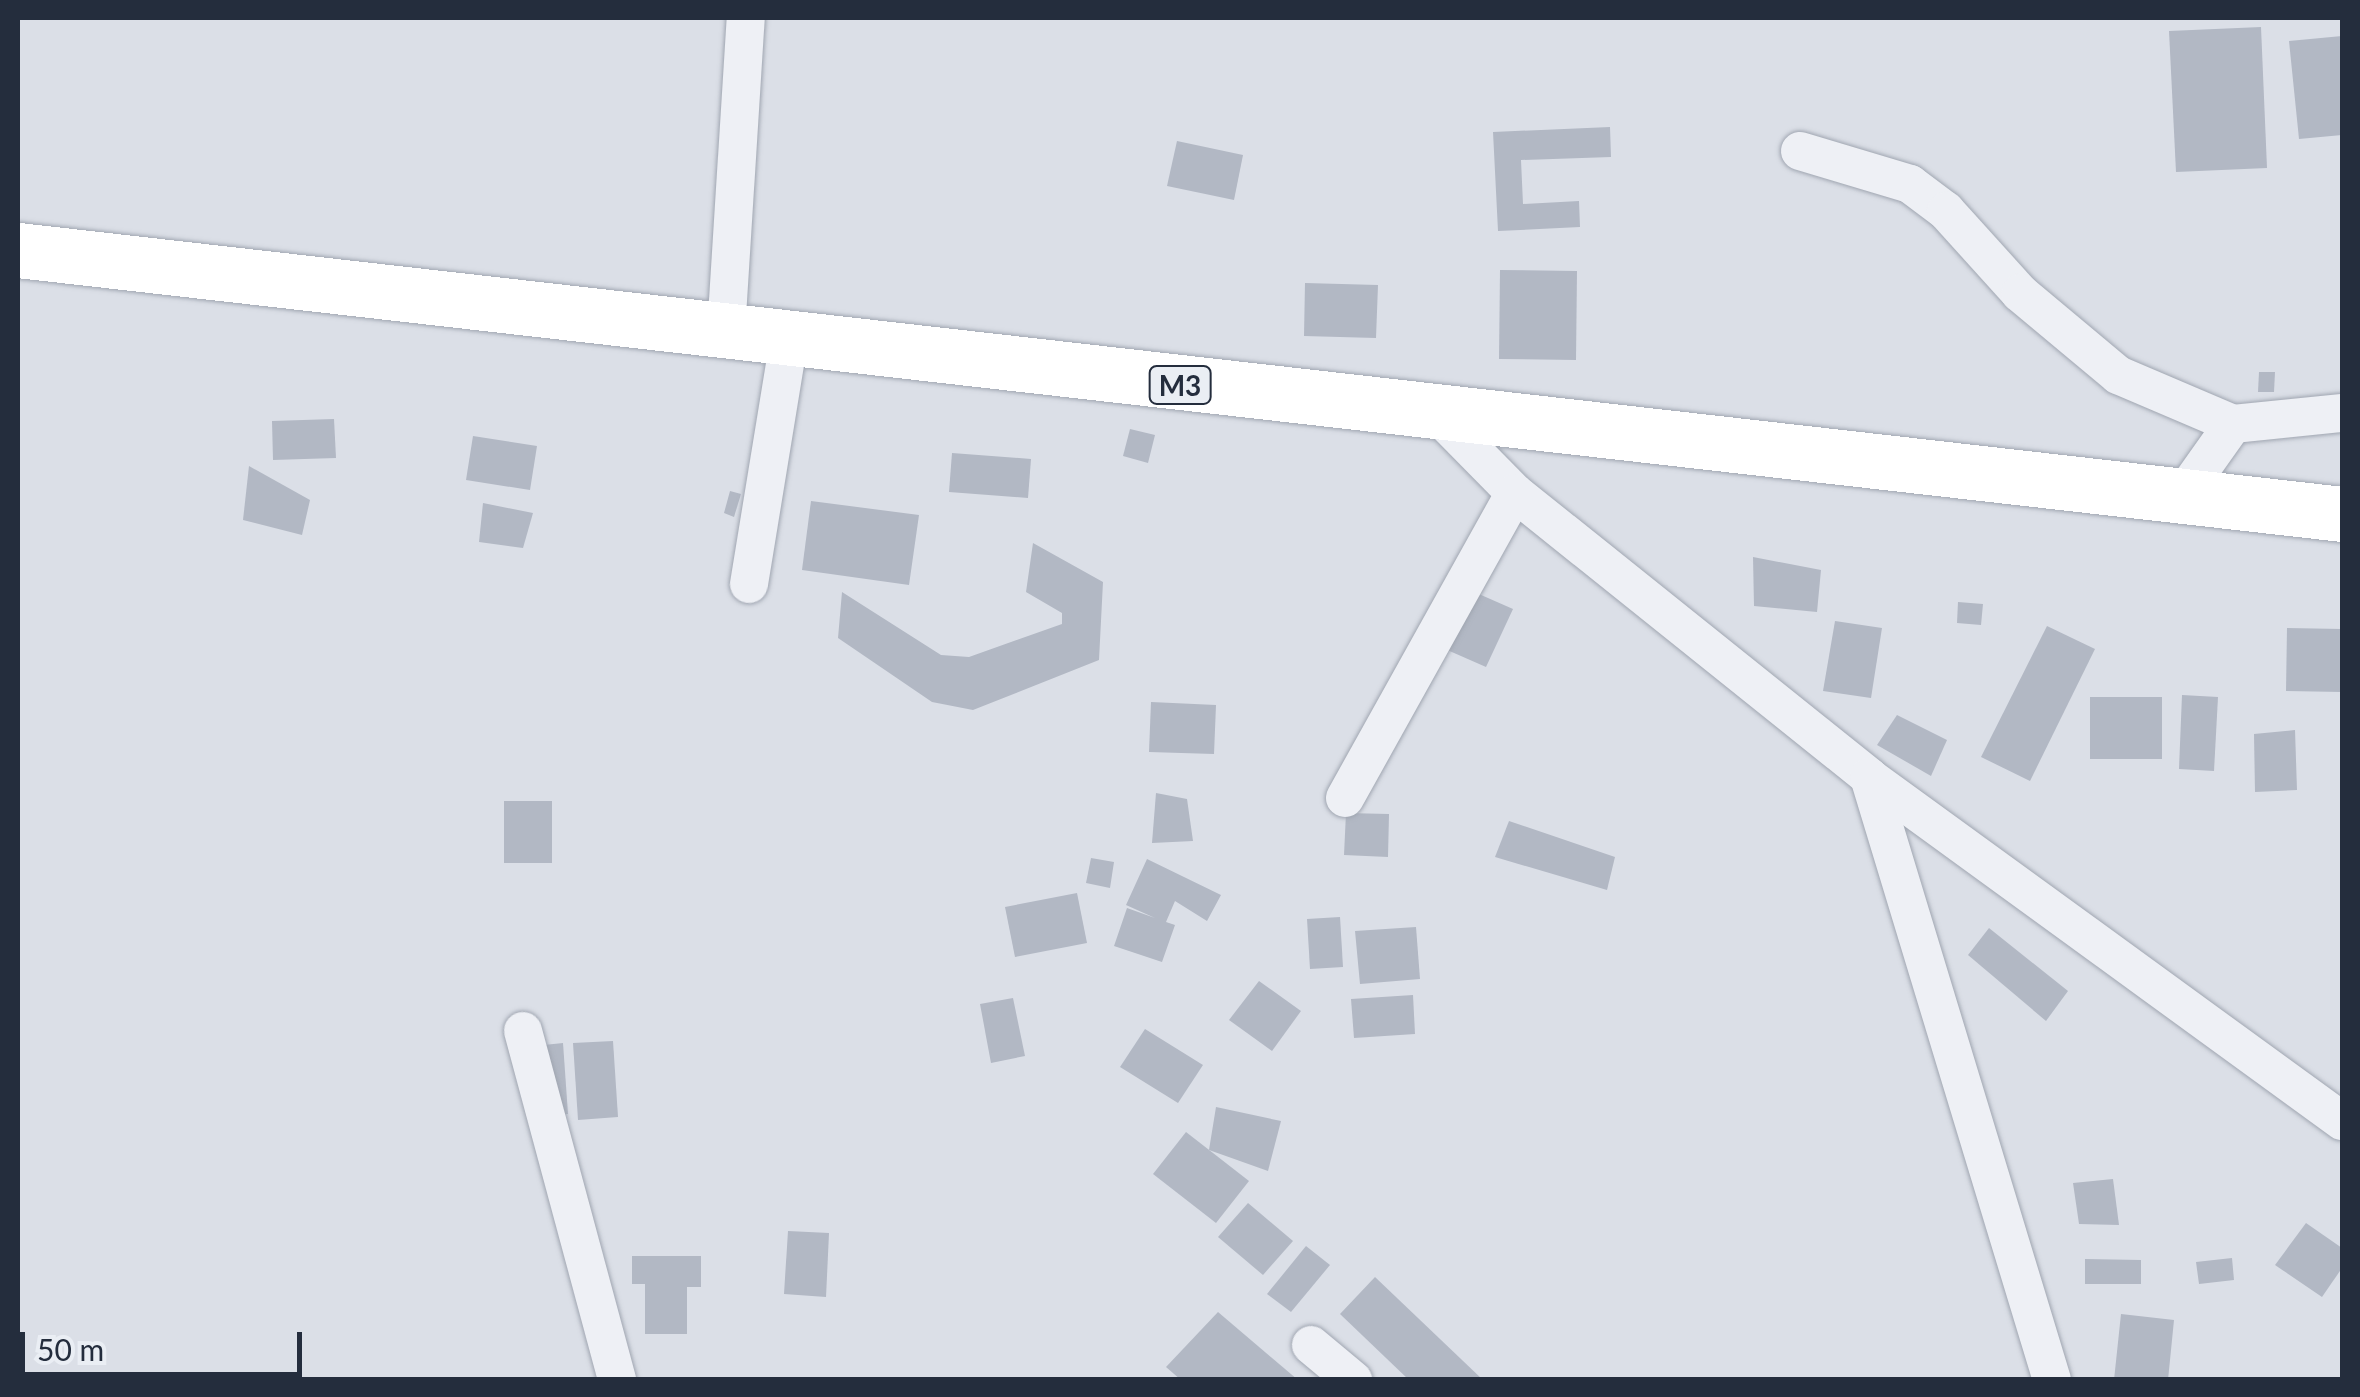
<!DOCTYPE html>
<style>
body{margin:0}
#map{position:relative;width:2360px;height:1397px;overflow:hidden;background:#dbdfe7;font-family:Lato,sans-serif}
div>[style]{position:absolute}
.building>*{inset:0;background:#b2b8c4}
.roads{filter:drop-shadow(0 0 2px #a0a6b1) drop-shadow(0 0 2px #a0a6b1)}
.minor>*{height:38px;margin:-19px;padding:0 19px;transform-origin:19px;border-radius:19px;background:#eef0f5}
.highway>*{height:55px;margin:-27.5px;padding:0 27.5px;transform-origin:27.5px;border-radius:27.5px;background:#fff}
span{translate:-50% -50%;white-space:nowrap;text-align:center;line-height:1.15;-webkit-text-stroke:9px #eaeef4;paint-order:stroke}
.shield-label span{padding:2px 8px;background:#eaeef4;border:2px solid;border-radius:8px;-webkit-text-stroke-width:0}
.shield-label{font-size:28px;color:#242d3d;font-weight:700}
.frame{position:absolute;inset:0;border:20px solid #242d3d;pointer-events:none}
.scale{position:absolute;left:20px;top:1332px;width:282px;height:45px;box-sizing:border-box;border:5px solid #242d3d;border-top:0;padding-left:12px;font-size:30px;line-height:35px;white-space:nowrap;color:#242d3d;-webkit-text-stroke:8px #eaeef4;paint-order:stroke}
</style>
<div id="map">
<div class="building">
<i style="clip-path:polygon(2261px 27px,2267px 168px,2176px 172px,2169px 31px)"></i>
<i style="clip-path:polygon(2342px 36px,2342px 135px,2299px 139px,2289px 41px)"></i>
<i style="clip-path:polygon(1610px 127px,1611px 157px,1521px 160px,1523px 204px,1579px 201px,1580px 227px,1498px 231px,1493px 132px)"></i>
<i style="clip-path:polygon(1177px 141px,1243px 155px,1234px 200px,1167px 186px)"></i>
<i style="clip-path:polygon(1500px 270px,1577px 271px,1576px 360px,1499px 359px)"></i>
<i style="clip-path:polygon(1305px 283px,1378px 285px,1376px 338px,1304px 336px)"></i>
<i style="clip-path:polygon(2259px 372px,2275px 372px,2274px 392px,2258px 392px)"></i>
<i style="clip-path:polygon(334px 419px,336px 458px,273px 460px,272px 421px)"></i>
<i style="clip-path:polygon(1130px 429px,1155px 435px,1148px 463px,1123px 456px)"></i>
<i style="clip-path:polygon(473px 436px,537px 446px,530px 490px,466px 480px)"></i>
<i style="clip-path:polygon(952px 453px,1031px 459px,1028px 498px,949px 492px)"></i>
<i style="clip-path:polygon(249px 466px,310px 500px,302px 535px,243px 520px)"></i>
<i style="clip-path:polygon(730px 491px,741px 494px,734px 517px,724px 513px)"></i>
<i style="clip-path:polygon(811px 501px,919px 515px,909px 585px,802px 570px)"></i>
<i style="clip-path:polygon(483px 503px,533px 513px,523px 548px,479px 542px)"></i>
<i style="clip-path:polygon(1033px 543px,1103px 582px,1099px 660px,973px 710px,932px 702px,838px 638px,842px 592px,941px 655px,969px 657px,1062px 624px,1062px 613px,1026px 592px)"></i>
<i style="clip-path:polygon(1753px 557px,1821px 570px,1817px 612px,1754px 606px)"></i>
<i style="clip-path:polygon(1472px 591px,1513px 609px,1486px 667px,1445px 649px)"></i>
<i style="clip-path:polygon(1958px 602px,1983px 604px,1981px 625px,1957px 623px)"></i>
<i style="clip-path:polygon(1835px 621px,1882px 628px,1871px 698px,1823px 691px)"></i>
<i style="clip-path:polygon(2047px 626px,2095px 649px,2030px 781px,1981px 757px)"></i>
<i style="clip-path:polygon(2287px 628px,2342px 629px,2342px 692px,2286px 691px)"></i>
<i style="clip-path:polygon(2182px 695px,2218px 697px,2214px 771px,2179px 769px)"></i>
<i style="clip-path:polygon(2090px 697px,2162px 697px,2162px 759px,2090px 759px)"></i>
<i style="clip-path:polygon(1151px 702px,1216px 705px,1214px 754px,1149px 752px)"></i>
<i style="clip-path:polygon(1897px 715px,1947px 740px,1931px 776px,1877px 745px)"></i>
<i style="clip-path:polygon(2295px 730px,2297px 790px,2255px 792px,2254px 734px)"></i>
<i style="clip-path:polygon(1156px 793px,1187px 799px,1193px 841px,1152px 843px)"></i>
<i style="clip-path:polygon(504px 801px,552px 801px,552px 863px,504px 863px)"></i>
<i style="clip-path:polygon(1346px 813px,1389px 814px,1388px 857px,1344px 855px)"></i>
<i style="clip-path:polygon(1509px 821px,1615px 857px,1607px 890px,1495px 857px)"></i>
<i style="clip-path:polygon(1091px 858px,1114px 862px,1110px 888px,1086px 883px)"></i>
<i style="clip-path:polygon(1147px 859px,1221px 895px,1207px 921px,1175px 901px,1166px 922px,1175px 925px,1162px 962px,1114px 946px,1127px 908px,1155px 918px,1126px 905px)"></i>
<i style="clip-path:polygon(1077px 893px,1087px 943px,1015px 957px,1005px 907px)"></i>
<i style="clip-path:polygon(1340px 917px,1343px 967px,1310px 969px,1307px 919px)"></i>
<i style="clip-path:polygon(1416px 927px,1420px 979px,1360px 984px,1355px 931px)"></i>
<i style="clip-path:polygon(1989px 928px,2068px 991px,2046px 1021px,1968px 955px)"></i>
<i style="clip-path:polygon(1259px 981px,1301px 1011px,1272px 1051px,1229px 1020px)"></i>
<i style="clip-path:polygon(1413px 995px,1415px 1034px,1354px 1038px,1351px 999px)"></i>
<i style="clip-path:polygon(1013px 998px,1025px 1056px,991px 1063px,980px 1004px)"></i>
<i style="clip-path:polygon(1145px 1029px,1203px 1065px,1178px 1103px,1120px 1067px)"></i>
<i style="clip-path:polygon(613px 1041px,618px 1117px,578px 1120px,573px 1043px)"></i>
<i style="clip-path:polygon(563px 1043px,568px 1114px,549px 1115px,544px 1045px)"></i>
<i style="clip-path:polygon(1216px 1107px,1281px 1121px,1268px 1171px,1209px 1150px)"></i>
<i style="clip-path:polygon(1186px 1132px,1249px 1181px,1216px 1223px,1153px 1174px)"></i>
<i style="clip-path:polygon(2113px 1179px,2119px 1225px,2079px 1224px,2073px 1183px)"></i>
<i style="clip-path:polygon(1248px 1203px,1293px 1241px,1263px 1275px,1218px 1237px)"></i>
<i style="clip-path:polygon(2306px 1223px,2342px 1248px,2342px 1268px,2322px 1297px,2275px 1265px)"></i>
<i style="clip-path:polygon(788px 1231px,829px 1233px,826px 1297px,784px 1294px)"></i>
<i style="clip-path:polygon(1306px 1246px,1330px 1265px,1291px 1312px,1267px 1294px)"></i>
<i style="clip-path:polygon(632px 1256px,701px 1256px,701px 1287px,687px 1287px,687px 1334px,645px 1334px,645px 1284px,632px 1284px)"></i>
<i style="clip-path:polygon(2232px 1258px,2234px 1280px,2199px 1284px,2196px 1262px)"></i>
<i style="clip-path:polygon(2085px 1259px,2141px 1260px,2141px 1284px,2085px 1284px)"></i>
<i style="clip-path:polygon(1375px 1277px,1483px 1380px,1409px 1380px,1340px 1314px)"></i>
<i style="clip-path:polygon(1218px 1312px,1298px 1380px,1181px 1380px,1166px 1367px)"></i>
<i style="clip-path:polygon(2121px 1314px,2174px 1320px,2168px 1380px,2114px 1380px)"></i>
</div>
<div class="roads">
<div class="minor">
<i style="left:1800px;top:151px;width:115px;rotate:16.7deg"></i>
<i style="left:1910px;top:184px;width:45px;rotate:36.9deg"></i>
<i style="left:1946px;top:211px;width:110px;rotate:47.9deg"></i>
<i style="left:2020px;top:293px;width:128px;rotate:39.9deg"></i>
<i style="left:2118px;top:375px;width:125px;rotate:23.1deg"></i>
<i style="left:726px;top:332px;width:315px;rotate:-86.4deg"></i>
<i style="left:1437px;top:414px;width:111px;rotate:45.4deg"></i>
<i style="left:1515px;top:493px;width:454px;rotate:38.7deg"></i>
<i style="left:1869px;top:777px;width:585px;rotate:36.03deg"></i>
<i style="left:2182px;top:496px;width:88px;rotate:-54.7deg"></i>
<i style="left:2233px;top:424px;width:110px;rotate:-5.8deg"></i>
<i style="left:749px;top:584px;width:247px;rotate:-80.7deg"></i>
<i style="left:1869px;top:777px;width:630px;rotate:73.12deg"></i>
<i style="left:1345px;top:798px;width:349px;rotate:-60.9deg"></i>
<i style="left:523px;top:1031px;width:361px;rotate:74.9deg"></i>
<i style="left:1311px;top:1345px;width:55px;rotate:39.8deg"></i>
</div>
<div class="highway">
<i style="left:18px;top:250px;width:2339px;rotate:6.48deg"></i>
</div>
</div>
<div class="shield-label">
<span style="left:1180px;top:385px">M3</span>
</div>
<div class="frame"></div>
<div class="scale">50 m</div>
</div>
